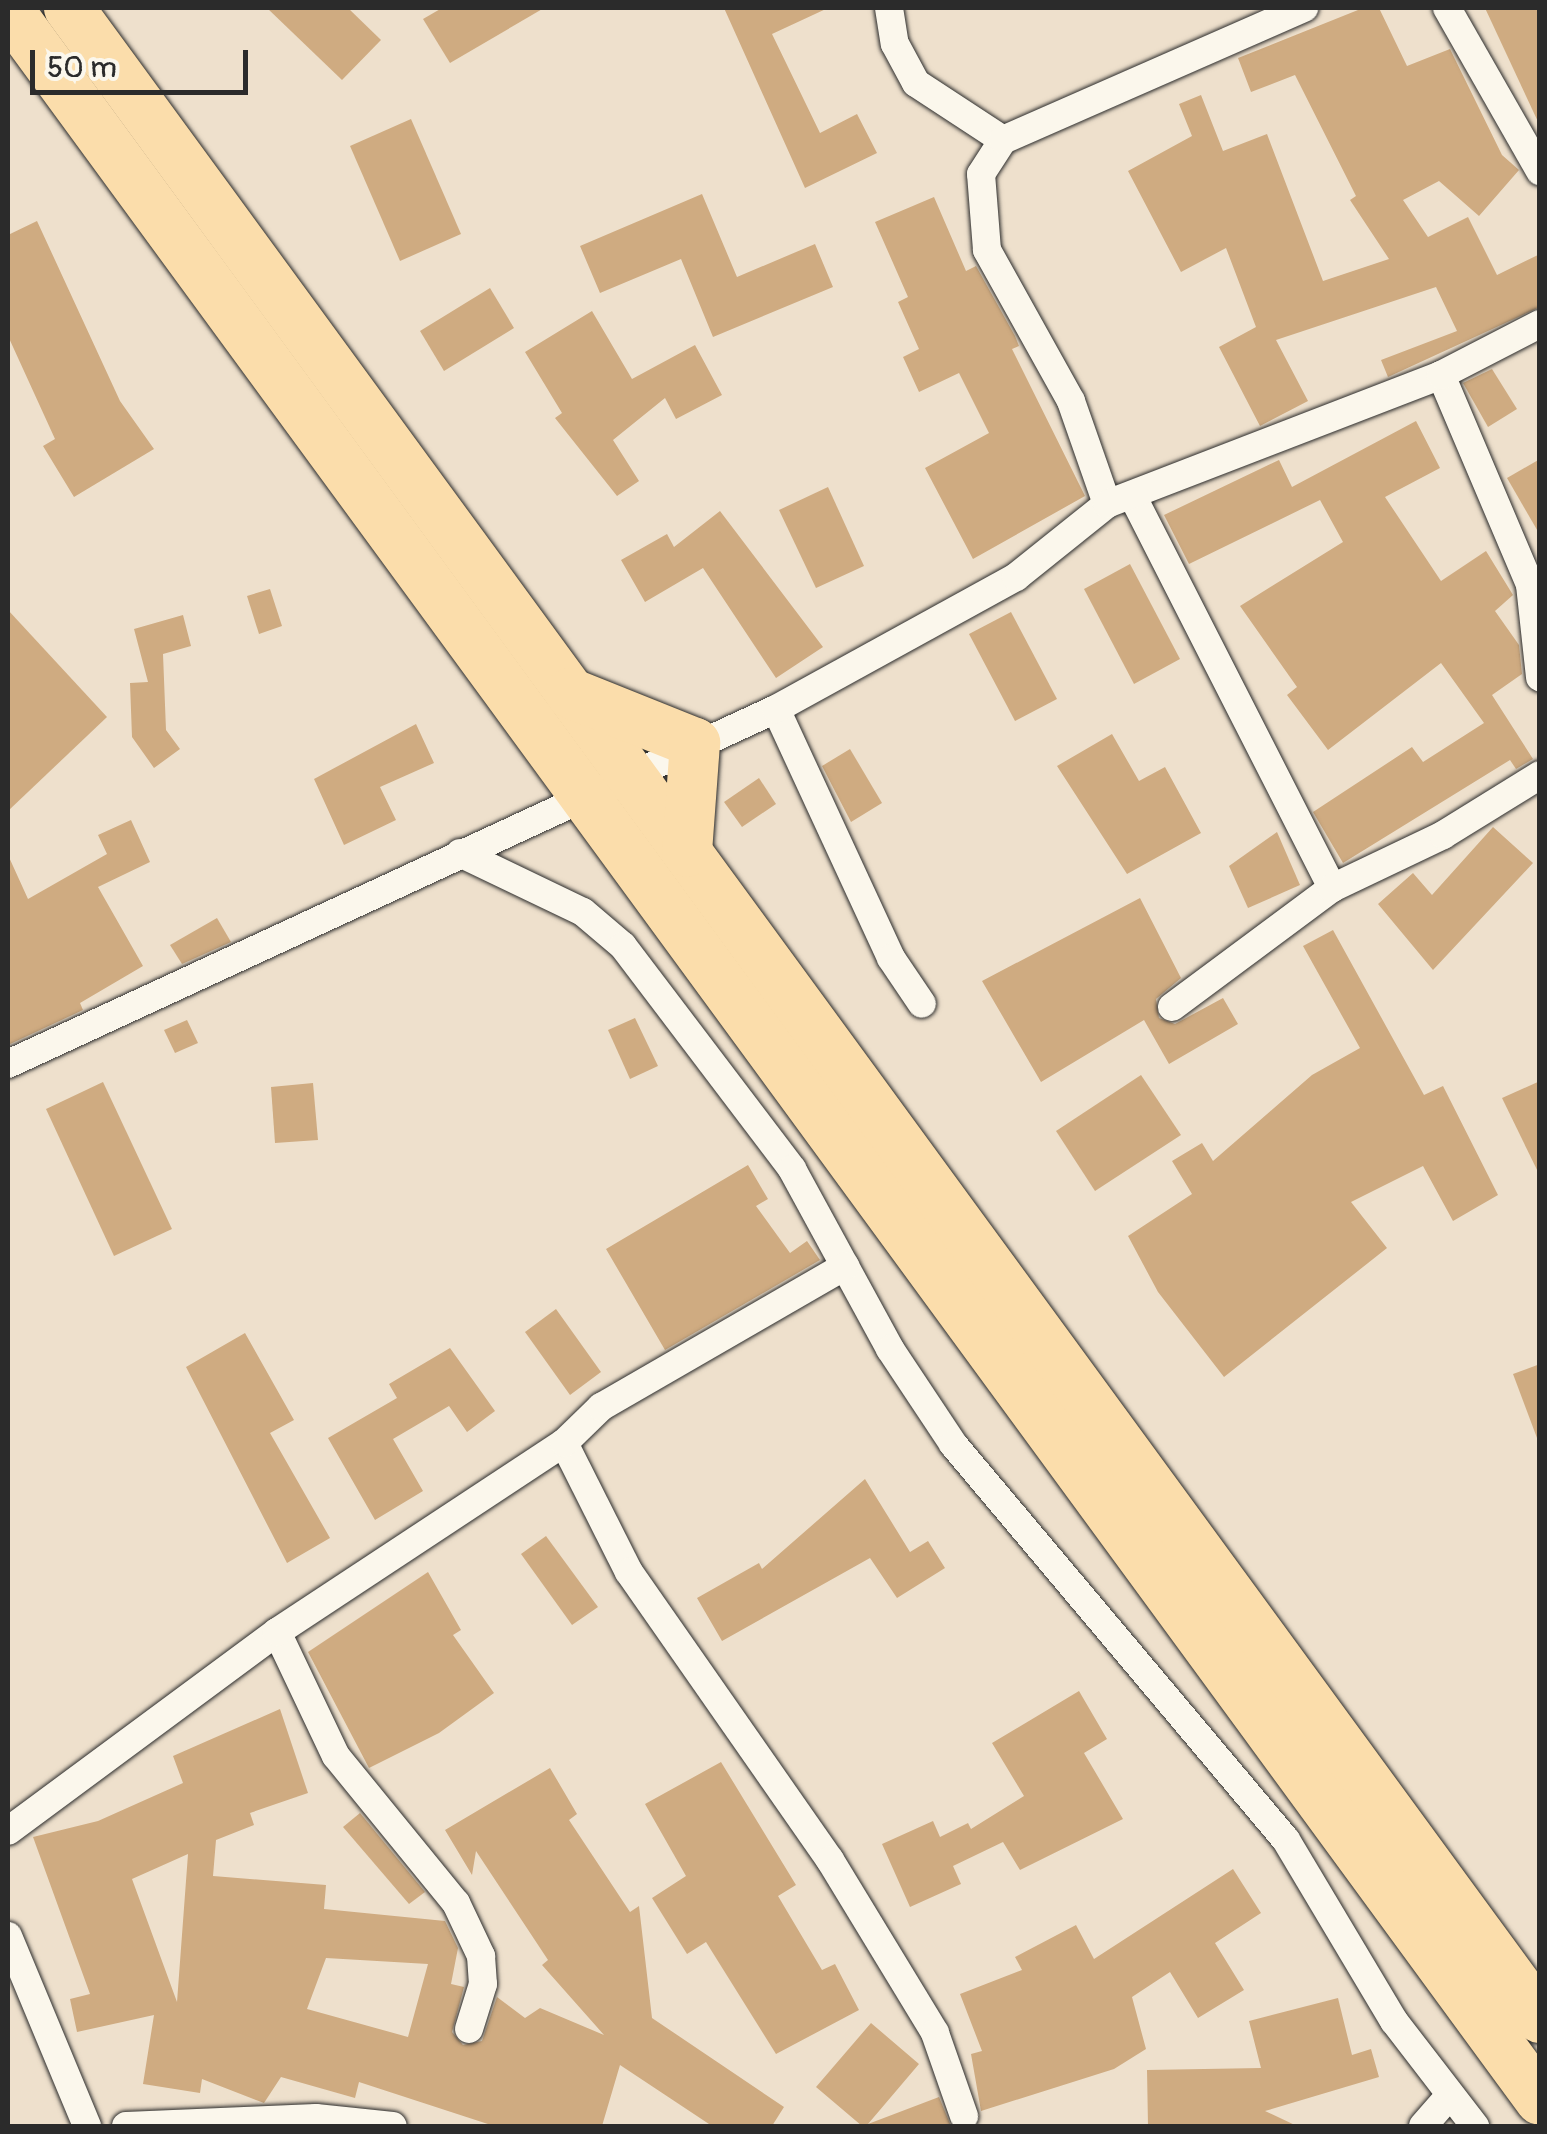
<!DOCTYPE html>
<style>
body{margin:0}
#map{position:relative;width:1547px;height:2134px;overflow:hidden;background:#eee0cc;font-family:Pangolin,sans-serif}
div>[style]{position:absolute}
.building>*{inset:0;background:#cfab81}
.roads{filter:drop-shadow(0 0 2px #2b2b2b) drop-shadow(0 0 2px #2b2b2b)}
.street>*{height:28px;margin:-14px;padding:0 14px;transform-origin:14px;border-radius:14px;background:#fbf7ec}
.highway>*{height:50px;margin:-25px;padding:0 25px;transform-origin:25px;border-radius:25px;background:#fbddab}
span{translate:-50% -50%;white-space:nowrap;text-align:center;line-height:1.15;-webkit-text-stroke:8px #fbf7ec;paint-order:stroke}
.frame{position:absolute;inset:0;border:10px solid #2b2b2b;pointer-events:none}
.scale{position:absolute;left:30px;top:50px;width:218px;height:45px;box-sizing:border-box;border:5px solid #2b2b2b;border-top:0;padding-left:12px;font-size:30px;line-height:35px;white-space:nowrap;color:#2b2b2b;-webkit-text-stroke:8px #fbf7ec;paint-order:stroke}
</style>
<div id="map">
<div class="building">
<i style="clip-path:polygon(267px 8px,348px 8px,381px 40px,342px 80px)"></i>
<i style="clip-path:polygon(442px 8px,544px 8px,450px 63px,423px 19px)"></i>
<i style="clip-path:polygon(724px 8px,828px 8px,772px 34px,820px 133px,857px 114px,877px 153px,805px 188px)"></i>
<i style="clip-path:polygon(1363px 8px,1379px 8px,1407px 66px,1450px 49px,1502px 155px,1519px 170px,1479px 216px,1439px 181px,1403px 200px,1428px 237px,1468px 217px,1497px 275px,1540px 254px,1540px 307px,1388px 377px,1381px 360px,1457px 331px,1436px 287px,1276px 340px,1308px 401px,1260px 426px,1219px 347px,1256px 327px,1226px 248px,1181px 272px,1128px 171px,1192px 136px,1179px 104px,1201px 95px,1223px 151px,1267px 134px,1323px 281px,1389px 259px,1350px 200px,1356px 196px,1295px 75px,1251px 92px,1238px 58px)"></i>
<i style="clip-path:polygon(1485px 8px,1540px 8px,1540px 126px)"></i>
<i style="clip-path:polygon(411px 119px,461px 234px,400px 261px,350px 146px)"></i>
<i style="clip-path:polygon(702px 194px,737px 277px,815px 244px,833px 287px,713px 337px,681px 259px,600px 293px,580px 246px)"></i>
<i style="clip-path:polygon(934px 197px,966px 271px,976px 266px,1015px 336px,1019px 346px,1012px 349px,1085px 496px,973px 559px,925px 468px,989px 433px,959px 373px,919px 392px,903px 357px,919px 349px,898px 302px,908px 297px,875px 222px)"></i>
<i style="clip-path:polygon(37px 221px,120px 401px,154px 449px,74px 497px,43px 446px,55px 439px,8px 336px,8px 235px)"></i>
<i style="clip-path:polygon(490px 288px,514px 328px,444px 371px,420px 331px)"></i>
<i style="clip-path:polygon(592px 311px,632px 379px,695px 345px,722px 395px,676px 419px,665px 398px,613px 440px,639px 481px,617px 496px,555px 418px,562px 413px,525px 352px)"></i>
<i style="clip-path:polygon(1492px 369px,1517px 409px,1488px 427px,1463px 383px)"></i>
<i style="clip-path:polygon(1416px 421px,1440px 468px,1385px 497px,1441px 581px,1486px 551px,1513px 595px,1495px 611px,1519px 645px,1522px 674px,1492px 695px,1533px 759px,1516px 769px,1510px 760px,1343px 863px,1313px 812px,1412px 747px,1423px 762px,1484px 723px,1441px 663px,1328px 750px,1287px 695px,1297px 687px,1240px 606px,1343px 542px,1320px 500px,1189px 564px,1164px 515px,1279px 460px,1292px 487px)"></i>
<i style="clip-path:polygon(1540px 459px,1540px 535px,1507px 478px)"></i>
<i style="clip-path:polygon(828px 487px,864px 566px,816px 588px,779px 510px)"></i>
<i style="clip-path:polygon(720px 511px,823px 647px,776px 678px,703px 568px,645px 602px,621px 560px,667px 534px,674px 547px)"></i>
<i style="clip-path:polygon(1130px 564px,1180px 659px,1134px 684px,1084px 589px)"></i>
<i style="clip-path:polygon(270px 589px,282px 626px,259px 634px,247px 596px)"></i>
<i style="clip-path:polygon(8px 610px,107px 717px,8px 811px)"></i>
<i style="clip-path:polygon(1011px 612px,1057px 699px,1015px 721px,969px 634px)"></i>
<i style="clip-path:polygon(183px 615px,191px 646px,163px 654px,166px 730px,180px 749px,154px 768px,132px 737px,130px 683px,148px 682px,134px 629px)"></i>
<i style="clip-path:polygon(416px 724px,434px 763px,380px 787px,396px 820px,344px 845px,314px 779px)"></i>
<i style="clip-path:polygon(1112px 734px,1139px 781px,1165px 767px,1201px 833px,1127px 874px,1057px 766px)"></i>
<i style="clip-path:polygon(850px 749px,882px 803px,851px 822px,822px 766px)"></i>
<i style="clip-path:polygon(759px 778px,776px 804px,742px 827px,724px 802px)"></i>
<i style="clip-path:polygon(131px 820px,150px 862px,98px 887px,143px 966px,80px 1003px,83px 1010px,8px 1045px,8px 855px,28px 899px,107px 854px,98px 835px)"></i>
<i style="clip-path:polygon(1493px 827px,1533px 863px,1433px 970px,1378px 904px,1413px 873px,1432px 895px)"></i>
<i style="clip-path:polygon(1277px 832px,1300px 885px,1248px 908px,1229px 866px)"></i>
<i style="clip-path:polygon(1140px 898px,1181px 978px,1156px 999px,1159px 1018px,1175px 1024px,1223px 998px,1238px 1024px,1169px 1064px,1144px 1020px,1041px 1082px,982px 981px)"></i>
<i style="clip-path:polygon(217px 918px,231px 942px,182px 964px,170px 945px)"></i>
<i style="clip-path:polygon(1333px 930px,1424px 1095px,1443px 1086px,1498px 1195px,1453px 1221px,1423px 1166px,1351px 1202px,1387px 1248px,1224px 1377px,1158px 1292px,1128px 1236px,1192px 1194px,1172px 1161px,1202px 1143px,1213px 1161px,1312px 1075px,1360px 1048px,1303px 946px)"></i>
<i style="clip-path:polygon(635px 1018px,658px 1066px,630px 1079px,608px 1030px)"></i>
<i style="clip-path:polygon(187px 1020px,198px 1043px,175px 1053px,164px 1030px)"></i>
<i style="clip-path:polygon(1141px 1075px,1181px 1135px,1095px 1191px,1056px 1131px)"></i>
<i style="clip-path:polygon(1540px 1081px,1540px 1176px,1502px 1098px)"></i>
<i style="clip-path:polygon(103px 1082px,172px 1229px,114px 1256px,46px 1109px)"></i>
<i style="clip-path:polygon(313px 1083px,318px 1140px,275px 1143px,271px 1087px)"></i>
<i style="clip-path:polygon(748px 1165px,768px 1199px,756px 1206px,790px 1253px,807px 1241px,820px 1260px,665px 1350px,606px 1249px)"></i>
<i style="clip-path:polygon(556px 1309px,601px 1372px,570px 1395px,525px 1332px)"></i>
<i style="clip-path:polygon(245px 1333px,294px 1420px,270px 1433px,330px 1538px,287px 1563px,186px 1367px)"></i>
<i style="clip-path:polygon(450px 1348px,495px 1411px,467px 1432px,449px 1406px,393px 1439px,423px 1491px,375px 1520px,328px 1438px,397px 1398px,389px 1384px)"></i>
<i style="clip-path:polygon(1540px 1364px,1540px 1437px,1537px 1438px,1513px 1374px)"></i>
<i style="clip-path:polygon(865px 1479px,910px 1552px,928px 1541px,945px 1568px,897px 1598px,870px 1558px,722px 1641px,697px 1598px,759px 1563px,762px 1569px)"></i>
<i style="clip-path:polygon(546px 1536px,598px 1607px,572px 1625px,521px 1554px)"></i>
<i style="clip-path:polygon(428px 1572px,461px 1630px,453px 1635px,494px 1693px,439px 1733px,369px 1768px,308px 1652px)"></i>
<i style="clip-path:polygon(1079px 1691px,1107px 1739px,1084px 1753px,1123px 1819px,1020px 1870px,1003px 1842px,953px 1866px,961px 1884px,910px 1907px,882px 1844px,933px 1821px,940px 1837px,968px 1823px,971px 1829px,1024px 1796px,992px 1743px)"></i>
<i style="clip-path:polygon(evenodd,280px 1709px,308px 1793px,250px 1813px,254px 1825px,216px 1840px,213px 1876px,326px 1885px,324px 1909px,445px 1921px,458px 1948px,451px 1984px,464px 1987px,452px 2032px,463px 2045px,482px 2041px,497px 1997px,525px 2018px,540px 2008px,604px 2035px,542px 1965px,548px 1960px,476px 1851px,472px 1875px,445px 1830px,550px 1768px,577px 1814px,569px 1820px,630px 1912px,639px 1906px,652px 2018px,784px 2107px,772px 2126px,712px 2126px,620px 2065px,602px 2126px,494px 2126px,359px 2082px,355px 2098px,281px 2077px,264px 2103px,202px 2079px,200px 2093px,143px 2084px,154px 2015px,77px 2032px,70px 1999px,90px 1994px,33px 1837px,98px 1821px,183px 1783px,173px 1756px,280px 1709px,188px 1854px,177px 2002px,132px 1879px,188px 1854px,280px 1709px,326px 1958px,428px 1964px,408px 2037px,307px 2009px,326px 1958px)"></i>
<i style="clip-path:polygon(721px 1762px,796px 1885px,778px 1896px,822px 1970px,835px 1964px,859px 2010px,776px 2054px,706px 1942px,687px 1954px,652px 1898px,686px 1876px,645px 1804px)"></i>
<i style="clip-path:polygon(360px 1813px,425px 1892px,409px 1904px,343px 1827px)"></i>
<i style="clip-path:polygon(1233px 1869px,1261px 1913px,1215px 1943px,1244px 1990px,1198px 2018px,1170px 1972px,1132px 1997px,1146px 2049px,1114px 2069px,981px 2111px,971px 2054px,982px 2051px,960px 1994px,1022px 1970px,1015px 1957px,1076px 1925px,1094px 1959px)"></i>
<i style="clip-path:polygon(1338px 1998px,1352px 2055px,1371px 2049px,1379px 2077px,1265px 2111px,1297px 2126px,1148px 2126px,1147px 2070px,1261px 2068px,1249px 2021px)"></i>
<i style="clip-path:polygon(871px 2023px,919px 2064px,868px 2124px,939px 2097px,951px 2126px,862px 2126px,816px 2087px)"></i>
</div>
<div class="roads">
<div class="street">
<i style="left:889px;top:8px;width:36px;rotate:81deg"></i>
<i style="left:895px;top:44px;width:44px;rotate:61.7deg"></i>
<i style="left:916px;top:83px;width:104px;rotate:33.2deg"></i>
<i style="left:1447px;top:8px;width:188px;rotate:60.3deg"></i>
<i style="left:1441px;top:375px;width:228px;rotate:67deg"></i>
<i style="left:1530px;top:585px;width:93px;rotate:83.8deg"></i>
<i style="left:1133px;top:497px;width:439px;rotate:63deg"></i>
<i style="left:1107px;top:504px;width:109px;rotate:-109.3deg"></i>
<i style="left:1071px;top:401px;width:173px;rotate:-119.1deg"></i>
<i style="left:987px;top:250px;width:76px;rotate:-94.5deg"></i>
<i style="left:981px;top:174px;width:40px;rotate:-57.1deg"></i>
<i style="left:1003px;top:140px;width:329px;rotate:-23.7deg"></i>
<i style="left:776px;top:709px;width:274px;rotate:65.2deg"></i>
<i style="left:891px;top:958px;width:55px;rotate:56deg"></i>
<i style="left:460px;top:853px;width:136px;rotate:25.6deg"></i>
<i style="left:583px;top:912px;width:52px;rotate:40.4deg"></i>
<i style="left:623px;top:946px;width:280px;rotate:52.8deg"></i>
<i style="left:792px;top:1169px;width:205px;rotate:61.4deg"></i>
<i style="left:890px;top:1349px;width:114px;rotate:56.4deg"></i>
<i style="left:953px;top:1444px;width:517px;rotate:49.94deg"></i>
<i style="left:1286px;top:1840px;width:211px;rotate:59.2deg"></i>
<i style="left:1394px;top:2021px;width:133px;rotate:52.4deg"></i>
<i style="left:1172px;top:1007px;width:199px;rotate:-36.6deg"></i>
<i style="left:1332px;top:888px;width:123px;rotate:-25.5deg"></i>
<i style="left:1443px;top:835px;width:114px;rotate:-31.7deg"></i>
<i style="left:8px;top:1064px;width:846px;rotate:-24.81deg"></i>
<i style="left:776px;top:709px;width:274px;rotate:-28.8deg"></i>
<i style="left:1016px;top:577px;width:117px;rotate:-38.7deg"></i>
<i style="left:1107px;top:504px;width:358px;rotate:-21.1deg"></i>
<i style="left:1441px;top:375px;width:111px;rotate:-27.3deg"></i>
<i style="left:564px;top:1443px;width:144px;rotate:63.3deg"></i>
<i style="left:629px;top:1572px;width:351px;rotate:55.1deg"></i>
<i style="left:830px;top:1860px;width:202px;rotate:58.7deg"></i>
<i style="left:935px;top:2033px;width:88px;rotate:70.7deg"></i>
<i style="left:277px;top:1632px;width:137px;rotate:64.6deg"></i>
<i style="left:336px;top:1756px;width:190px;rotate:50.8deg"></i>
<i style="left:456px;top:1903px;width:59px;rotate:64.7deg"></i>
<i style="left:481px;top:1956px;width:28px;rotate:86deg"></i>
<i style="left:483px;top:1984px;width:47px;rotate:107.3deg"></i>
<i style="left:8px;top:1831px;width:335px;rotate:-36.5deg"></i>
<i style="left:277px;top:1632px;width:344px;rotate:-33.4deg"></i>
<i style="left:564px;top:1443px;width:52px;rotate:-44.2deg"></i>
<i style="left:601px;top:1407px;width:282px;rotate:-30deg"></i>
<i style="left:8px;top:1936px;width:206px;rotate:67.4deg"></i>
<i style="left:126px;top:2126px;width:190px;rotate:-2.4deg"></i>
<i style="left:316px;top:2118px;width:77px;rotate:5.9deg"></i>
<i style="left:1423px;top:2126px;width:40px;rotate:-49deg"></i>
</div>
<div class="highway">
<i style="left:69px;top:8px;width:2491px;rotate:53.8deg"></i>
<i style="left:8px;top:9px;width:2592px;rotate:53.77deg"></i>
<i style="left:570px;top:693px;width:135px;rotate:21.8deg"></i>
<i style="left:695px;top:743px;width:109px;rotate:94.2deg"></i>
</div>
</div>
<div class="frame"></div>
<div class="scale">50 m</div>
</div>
